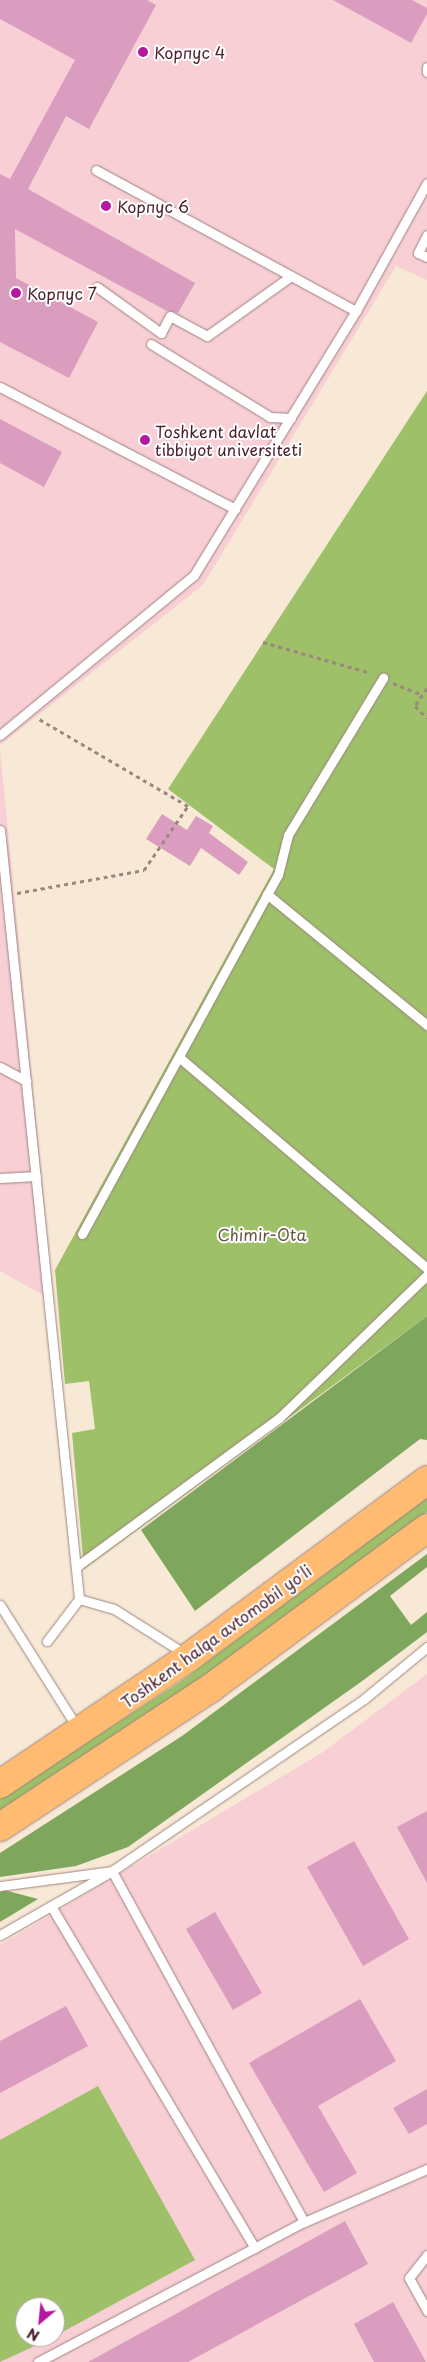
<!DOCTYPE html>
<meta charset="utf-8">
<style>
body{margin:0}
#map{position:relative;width:427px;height:2362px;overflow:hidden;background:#f7e9d6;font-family:"Playpen Sans",sans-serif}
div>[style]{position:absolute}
.built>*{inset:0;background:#f7cfd5}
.green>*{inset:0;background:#9dc069}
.forest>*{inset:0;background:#7ea65d}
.building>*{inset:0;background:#db9dbf}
.path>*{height:3px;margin-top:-1.5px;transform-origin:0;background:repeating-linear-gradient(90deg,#a08480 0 4px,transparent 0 8px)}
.roads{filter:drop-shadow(0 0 1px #a08480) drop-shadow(0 0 1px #a08480)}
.service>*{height:9px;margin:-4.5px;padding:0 4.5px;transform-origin:4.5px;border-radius:4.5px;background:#fff}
.trunk>*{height:28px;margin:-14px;padding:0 14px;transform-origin:14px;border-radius:14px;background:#ffbb71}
.dots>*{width:14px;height:14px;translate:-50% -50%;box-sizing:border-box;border:2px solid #fff;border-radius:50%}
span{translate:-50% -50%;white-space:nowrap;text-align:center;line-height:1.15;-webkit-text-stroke:4px #fff;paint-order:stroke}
.poi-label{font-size:16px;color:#4a1f2b}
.left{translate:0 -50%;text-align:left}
.park-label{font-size:16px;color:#675741}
.street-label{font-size:16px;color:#4a1f2b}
.north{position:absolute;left:15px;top:2297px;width:50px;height:50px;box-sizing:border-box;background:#fff;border:1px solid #b7a5aa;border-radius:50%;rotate:208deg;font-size:14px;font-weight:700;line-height:20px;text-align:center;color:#4a1f2b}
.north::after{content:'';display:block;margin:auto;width:18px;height:22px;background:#b5179e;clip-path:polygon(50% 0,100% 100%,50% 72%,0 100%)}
</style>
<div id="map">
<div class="built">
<i style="clip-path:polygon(0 0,427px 0,427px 280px,396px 266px,203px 585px,0 745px)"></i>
<i style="clip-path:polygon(0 749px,54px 1301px,0 1271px)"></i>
<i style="clip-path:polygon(evenodd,427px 1674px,427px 2362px,0 2362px,0 1945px,323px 1752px,427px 1674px,25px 2307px,55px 2307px,55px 2337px,25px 2337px,25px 2307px)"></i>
</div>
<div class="green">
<i style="clip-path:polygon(427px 391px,427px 1316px,84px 1569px,72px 1433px,95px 1429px,89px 1381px,65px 1384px,55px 1270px,274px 869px,168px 789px)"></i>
<i style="clip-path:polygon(427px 1497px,427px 1512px,248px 1648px,0 1813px,0 1799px,180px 1682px)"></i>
<i style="clip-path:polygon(98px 2086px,195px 2260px,55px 2336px,55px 2307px,25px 2307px,25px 2337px,54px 2337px,0 2362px,0 2140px)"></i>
</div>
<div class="forest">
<i style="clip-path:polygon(427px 1316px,427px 1440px,420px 1439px,195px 1611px,141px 1530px)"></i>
<i style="clip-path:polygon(427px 1554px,427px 1567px,390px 1596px,411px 1625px,427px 1612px,427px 1632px,365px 1679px,128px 1847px,76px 1866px,0 1877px,0 1853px,182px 1736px)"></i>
<i style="clip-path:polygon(4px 1890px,38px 1899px,0 1922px,0 1892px)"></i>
</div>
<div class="building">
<i style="clip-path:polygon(0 0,147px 0,156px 5px,89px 129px,66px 116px,28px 189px,195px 283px,178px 313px,167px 311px,15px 229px,16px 278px,98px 322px,69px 378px,0 342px,0 174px,10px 179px,75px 60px,0 19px)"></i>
<i style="clip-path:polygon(333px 0,412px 0,427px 8px,427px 14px,411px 43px)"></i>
<i style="clip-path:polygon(0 419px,62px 452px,44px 487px,0 463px)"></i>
<i style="clip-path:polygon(162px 814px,187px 830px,196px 816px,213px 826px,209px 833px,248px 862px,239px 875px,201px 848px,190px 866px,146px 839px)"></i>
<i style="clip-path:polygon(427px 1811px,427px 1883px,397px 1827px)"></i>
<i style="clip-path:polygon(354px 1841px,409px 1939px,363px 1966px,307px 1867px)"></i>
<i style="clip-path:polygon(215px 1912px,262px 1993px,233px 2010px,186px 1929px)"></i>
<i style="clip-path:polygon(360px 1999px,396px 2061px,318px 2106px,357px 2173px,324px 2192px,249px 2063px)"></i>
<i style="clip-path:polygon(66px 2006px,88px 2046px,0 2093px,0 2041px)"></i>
<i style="clip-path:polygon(427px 2089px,427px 2124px,409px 2134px,393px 2108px)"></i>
<i style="clip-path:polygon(345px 2221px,368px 2264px,188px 2362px,88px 2362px)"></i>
<i style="clip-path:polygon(393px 2302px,426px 2362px,374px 2362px,354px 2324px)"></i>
</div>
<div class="path">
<i style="left:263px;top:642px;width:112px;rotate:16deg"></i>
<i style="left:393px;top:683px;width:31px;rotate:22deg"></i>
<i style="left:427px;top:688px;width:22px;rotate:124deg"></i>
<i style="left:415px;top:706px;width:17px;rotate:45deg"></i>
<i style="left:17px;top:893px;width:129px;rotate:-10.3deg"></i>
<i style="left:144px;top:870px;width:78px;rotate:-55.5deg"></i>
<i style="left:188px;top:806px;width:173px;rotate:-149.7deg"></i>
</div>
<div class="roads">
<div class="service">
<i style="left:427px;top:67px;width:5px;rotate:90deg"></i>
<i style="left:96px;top:170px;width:296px;rotate:28.5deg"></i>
<i style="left:427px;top:235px;width:20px;rotate:117deg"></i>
<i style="left:418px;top:253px;width:10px;rotate:24deg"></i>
<i style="left:97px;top:287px;width:79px;rotate:35.7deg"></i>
<i style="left:161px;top:333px;width:19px;rotate:-62deg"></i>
<i style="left:170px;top:316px;width:42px;rotate:28.4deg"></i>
<i style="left:207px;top:336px;width:103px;rotate:-35.5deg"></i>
<i style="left:151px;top:344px;width:140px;rotate:31.5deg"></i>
<i style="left:270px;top:417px;width:21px;rotate:3deg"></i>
<i style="left:0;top:387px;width:265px;rotate:27.4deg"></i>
<i style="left:0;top:735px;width:251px;rotate:-39.5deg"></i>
<i style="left:194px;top:575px;width:310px;rotate:-58.5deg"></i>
<i style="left:356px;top:311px;width:146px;rotate:-61deg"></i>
<i style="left:0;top:830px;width:773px;rotate:84.13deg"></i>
<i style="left:79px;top:1599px;width:53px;rotate:127.3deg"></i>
<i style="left:267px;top:894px;width:207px;rotate:39.3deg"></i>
<i style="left:180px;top:1058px;width:324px;rotate:40.4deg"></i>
<i style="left:0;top:1067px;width:30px;rotate:28deg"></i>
<i style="left:0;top:1178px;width:36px;rotate:-3deg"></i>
<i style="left:82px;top:1234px;width:409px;rotate:-61.4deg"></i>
<i style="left:278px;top:875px;width:41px;rotate:-76deg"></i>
<i style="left:288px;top:835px;width:184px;rotate:-58.8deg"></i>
<i style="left:76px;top:1567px;width:252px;rotate:-36.3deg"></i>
<i style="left:279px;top:1418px;width:206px;rotate:-44deg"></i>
<i style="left:79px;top:1599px;width:36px;rotate:16deg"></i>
<i style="left:114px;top:1609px;width:86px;rotate:32.2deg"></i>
<i style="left:0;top:1605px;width:146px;rotate:57.8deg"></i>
<i style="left:0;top:1886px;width:113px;rotate:-7.6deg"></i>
<i style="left:112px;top:1871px;width:305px;rotate:-34.3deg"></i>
<i style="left:364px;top:1699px;width:82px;rotate:-39.5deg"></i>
<i style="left:51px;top:1906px;width:398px;rotate:59.2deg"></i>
<i style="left:0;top:1935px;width:129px;rotate:-29.7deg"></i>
<i style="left:112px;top:1871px;width:400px;rotate:61.3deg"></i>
<i style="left:427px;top:2255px;width:29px;rotate:128deg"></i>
<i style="left:409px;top:2278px;width:38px;rotate:61deg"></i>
<i style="left:38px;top:2362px;width:301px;rotate:-27.8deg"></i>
<i style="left:304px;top:2222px;width:134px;rotate:-23.3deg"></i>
</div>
<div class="trunk">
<i style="left:0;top:1784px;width:228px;rotate:-33.9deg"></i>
<i style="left:189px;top:1657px;width:297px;rotate:-36.6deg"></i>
<i style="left:0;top:1827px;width:253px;rotate:-33.4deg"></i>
<i style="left:211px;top:1688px;width:269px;rotate:-36.5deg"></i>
</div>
</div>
<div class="dots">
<i style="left:143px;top:52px;background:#b5179e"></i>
<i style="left:106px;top:206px;background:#b5179e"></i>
<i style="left:16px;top:293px;background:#b5179e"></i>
<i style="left:145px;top:440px;background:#b5179e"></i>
</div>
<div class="poi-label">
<span class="left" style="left:154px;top:52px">Корпус 4</span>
<span class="left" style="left:117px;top:206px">Корпус 6</span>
<span class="left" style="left:27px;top:293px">Корпус 7</span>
<span class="left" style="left:155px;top:440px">Toshkent davlat<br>tibbiyot universiteti</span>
</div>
<div class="park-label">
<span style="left:262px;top:1234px">Chimir-Ota</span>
</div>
<div class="street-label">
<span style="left:216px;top:1636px;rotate:-36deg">Toshkent halqa avtomobil yo'li</span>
</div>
<div class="north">N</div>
</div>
